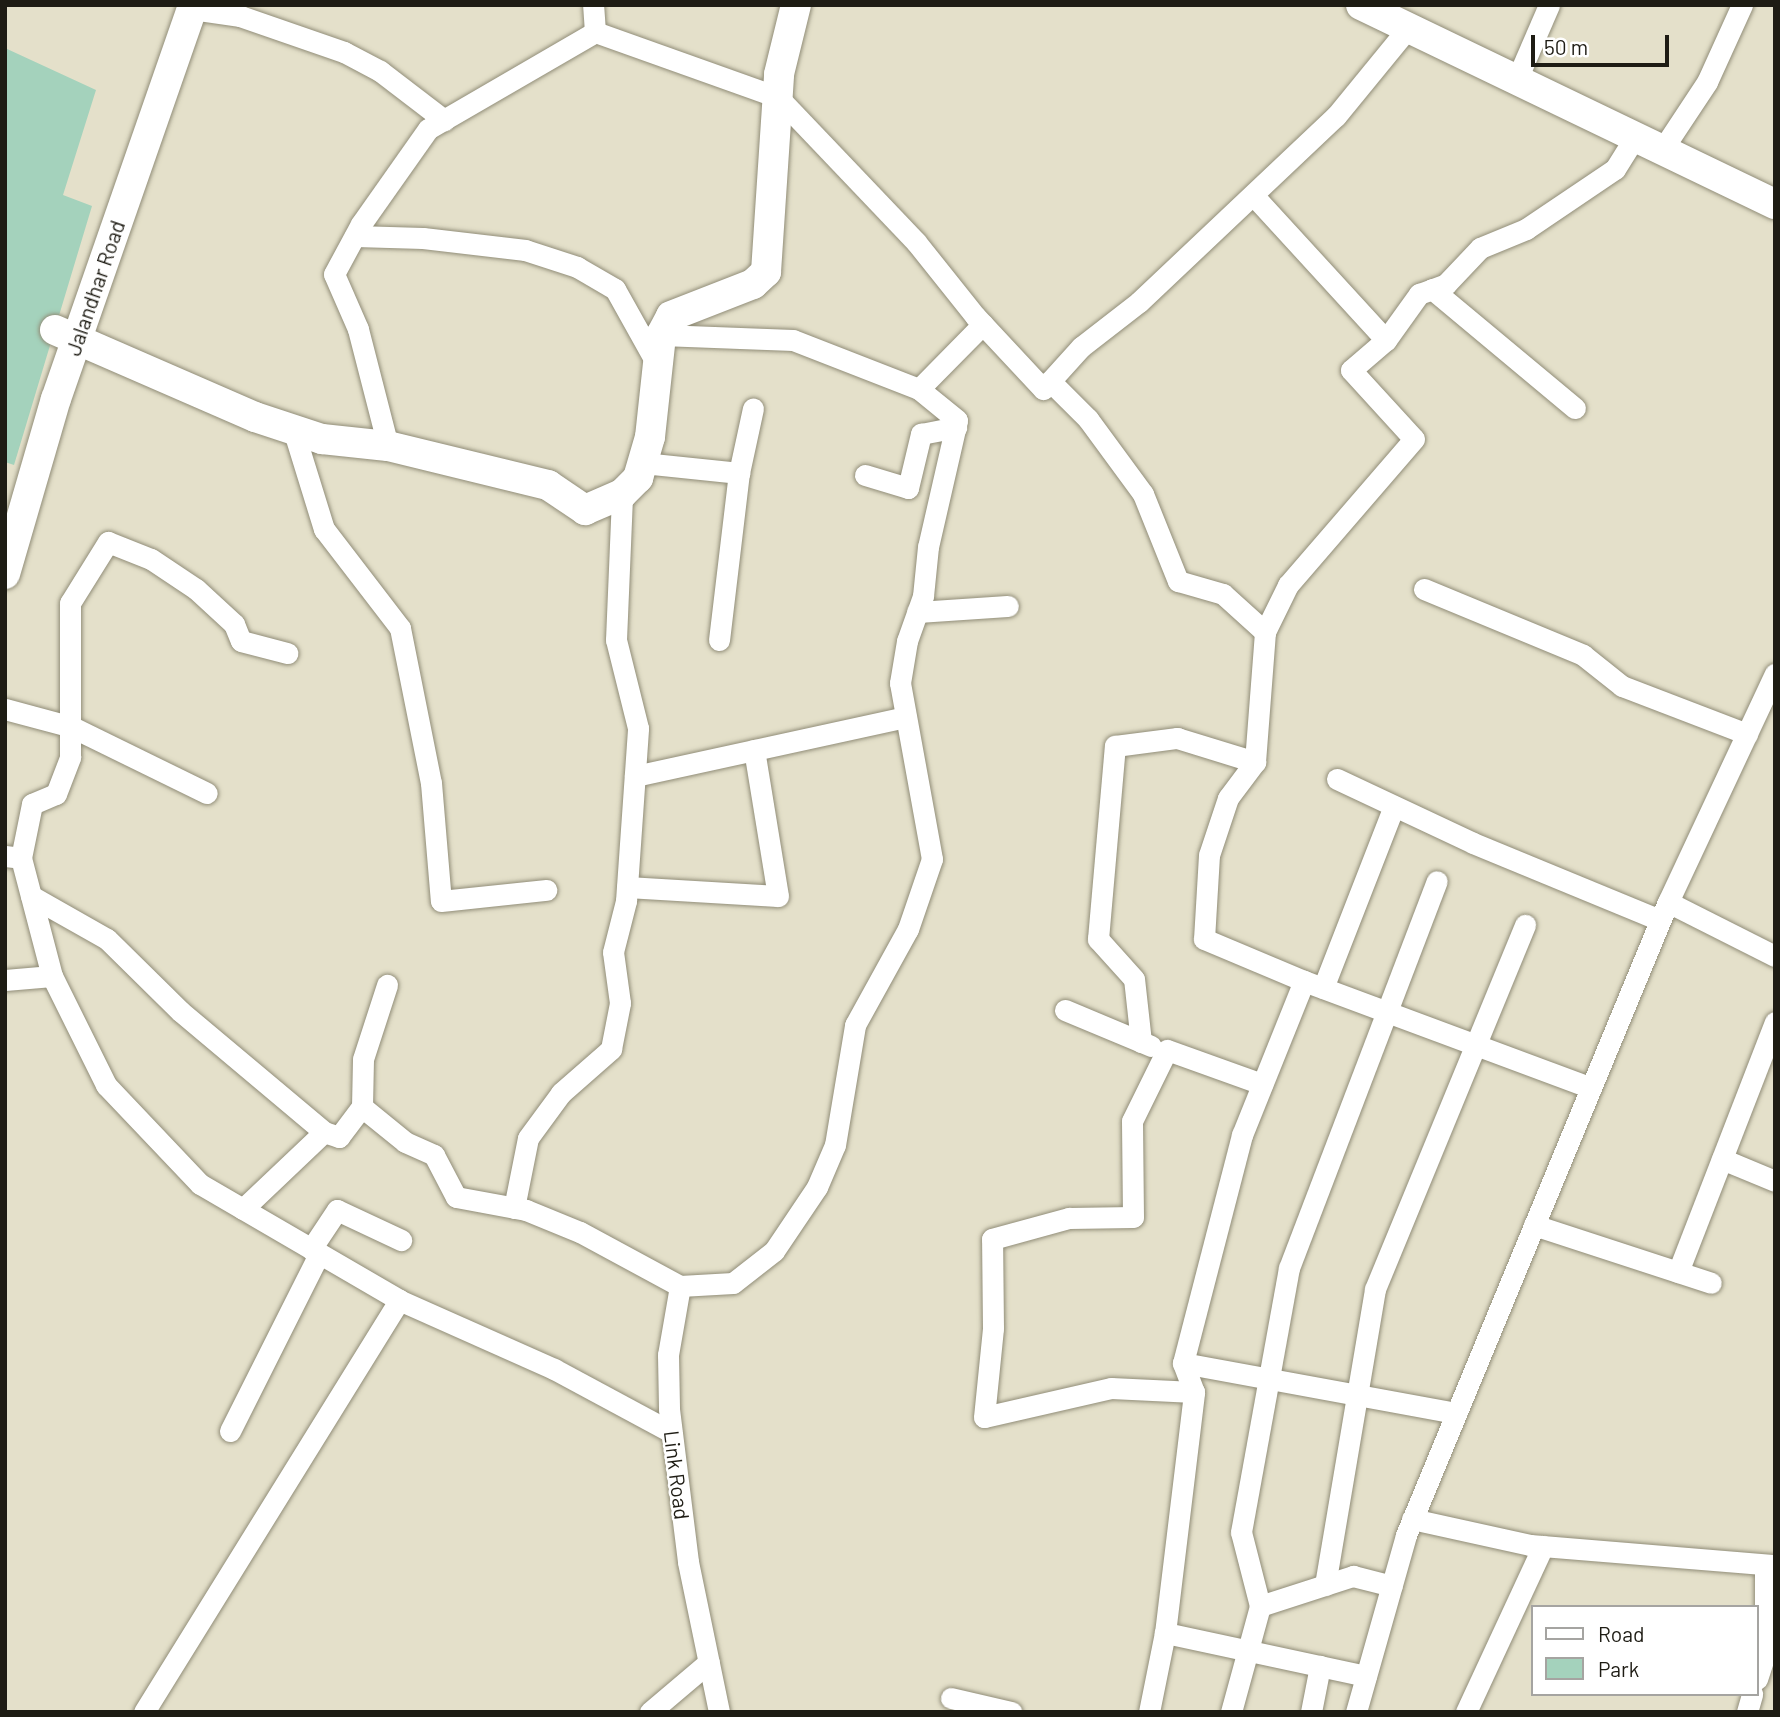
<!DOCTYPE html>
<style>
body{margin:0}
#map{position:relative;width:1780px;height:1717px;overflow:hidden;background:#e4e0ca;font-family:Barlow,sans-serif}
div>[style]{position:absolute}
.green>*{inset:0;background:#a4d2bc}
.roads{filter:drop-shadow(0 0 2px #918d78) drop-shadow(0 0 2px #918d78)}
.street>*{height:21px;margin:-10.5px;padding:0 10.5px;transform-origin:10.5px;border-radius:10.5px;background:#fff}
.secondary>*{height:30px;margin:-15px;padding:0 15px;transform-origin:15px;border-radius:15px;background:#fff}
span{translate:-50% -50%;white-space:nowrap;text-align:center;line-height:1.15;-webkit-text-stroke:5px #fff;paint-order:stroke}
.street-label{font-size:21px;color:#1e1c14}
.frame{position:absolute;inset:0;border:7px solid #1e1c14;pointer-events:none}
.legend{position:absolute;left:1531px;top:1605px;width:228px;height:91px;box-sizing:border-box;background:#fff;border:2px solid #a5a4a1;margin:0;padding:9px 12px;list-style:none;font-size:21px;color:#1e1c14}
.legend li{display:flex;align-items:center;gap:14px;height:35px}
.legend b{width:35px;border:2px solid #a5a4a1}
.scale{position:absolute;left:1531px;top:35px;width:138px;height:32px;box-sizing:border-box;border:4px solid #1e1c14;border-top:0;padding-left:9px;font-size:21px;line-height:24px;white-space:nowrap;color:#1e1c14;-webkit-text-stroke:5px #fff;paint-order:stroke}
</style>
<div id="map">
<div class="green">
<i style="clip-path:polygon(5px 48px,96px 90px,63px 195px,92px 206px,14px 465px,5px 462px)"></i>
</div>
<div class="roads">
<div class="street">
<i style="left:192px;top:9px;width:49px;rotate:8.3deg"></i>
<i style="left:240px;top:16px;width:110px;rotate:19.1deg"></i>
<i style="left:344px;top:52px;width:41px;rotate:27.8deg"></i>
<i style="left:380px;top:71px;width:81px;rotate:37.4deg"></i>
<i style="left:595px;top:32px;width:194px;rotate:19.6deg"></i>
<i style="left:778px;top:97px;width:200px;rotate:46.4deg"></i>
<i style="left:916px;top:242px;width:95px;rotate:51.4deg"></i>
<i style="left:975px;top:316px;width:100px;rotate:47deg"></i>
<i style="left:1043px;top:389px;width:57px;rotate:-47.9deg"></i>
<i style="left:1081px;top:347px;width:73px;rotate:-37.8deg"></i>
<i style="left:1139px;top:302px;width:271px;rotate:-43.4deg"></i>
<i style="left:1336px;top:116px;width:114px;rotate:-50.7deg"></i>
<i style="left:1517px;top:79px;width:81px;rotate:-66.6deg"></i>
<i style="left:1662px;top:150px;width:82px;rotate:-56.5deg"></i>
<i style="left:1707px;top:82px;width:85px;rotate:-65.6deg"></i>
<i style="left:1253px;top:195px;width:197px;rotate:47.5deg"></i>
<i style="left:1386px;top:340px;width:46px;rotate:139.4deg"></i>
<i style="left:1351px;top:370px;width:93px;rotate:47.6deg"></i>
<i style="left:1414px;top:439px;width:193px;rotate:130.8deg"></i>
<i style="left:1288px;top:585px;width:52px;rotate:116.1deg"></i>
<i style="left:355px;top:236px;width:68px;rotate:1.7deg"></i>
<i style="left:423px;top:238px;width:103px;rotate:6.7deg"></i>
<i style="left:525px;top:250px;width:55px;rotate:18.1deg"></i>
<i style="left:577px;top:267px;width:44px;rotate:30.1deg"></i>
<i style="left:615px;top:289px;width:88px;rotate:60.8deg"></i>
<i style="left:1432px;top:289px;width:186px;rotate:39.8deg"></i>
<i style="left:661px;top:335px;width:132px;rotate:2.2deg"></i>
<i style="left:793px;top:340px;width:135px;rotate:21.3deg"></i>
<i style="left:1386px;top:340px;width:57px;rotate:-54.3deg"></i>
<i style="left:1419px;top:294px;width:29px;rotate:-20deg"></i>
<i style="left:1446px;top:284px;width:50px;rotate:-46.6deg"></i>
<i style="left:1480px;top:248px;width:50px;rotate:-22.4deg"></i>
<i style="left:1526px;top:229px;width:107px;rotate:-34deg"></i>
<i style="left:1615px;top:169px;width:38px;rotate:-58deg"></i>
<i style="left:1050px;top:381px;width:54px;rotate:45deg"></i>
<i style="left:1088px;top:419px;width:93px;rotate:53.7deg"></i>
<i style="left:1143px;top:494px;width:94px;rotate:68.1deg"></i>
<i style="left:1178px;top:581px;width:47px;rotate:16.1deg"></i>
<i style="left:1223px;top:594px;width:57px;rotate:42.1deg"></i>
<i style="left:1265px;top:632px;width:130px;rotate:94.4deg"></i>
<i style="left:1255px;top:762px;width:45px;rotate:126.9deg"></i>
<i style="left:1228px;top:798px;width:60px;rotate:108.4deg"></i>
<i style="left:1209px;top:855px;width:84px;rotate:93.4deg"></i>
<i style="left:1204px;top:939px;width:108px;rotate:22.8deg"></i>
<i style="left:293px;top:429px;width:105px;rotate:72.8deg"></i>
<i style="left:324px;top:529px;width:125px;rotate:52.5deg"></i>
<i style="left:400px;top:628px;width:158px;rotate:78.7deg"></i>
<i style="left:431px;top:783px;width:118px;rotate:85.2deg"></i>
<i style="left:441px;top:901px;width:106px;rotate:-6deg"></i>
<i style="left:388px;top:446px;width:121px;rotate:-104.4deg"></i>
<i style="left:358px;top:329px;width:60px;rotate:-113.6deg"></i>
<i style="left:334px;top:274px;width:57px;rotate:-61.6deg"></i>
<i style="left:361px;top:224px;width:116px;rotate:-54.8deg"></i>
<i style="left:428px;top:129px;width:193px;rotate:-30.1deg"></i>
<i style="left:595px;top:32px;width:27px;rotate:-94deg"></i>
<i style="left:643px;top:463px;width:97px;rotate:5.9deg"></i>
<i style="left:865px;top:475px;width:45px;rotate:16.8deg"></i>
<i style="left:908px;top:488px;width:56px;rotate:-76.5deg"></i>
<i style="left:921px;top:434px;width:36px;rotate:-11deg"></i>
<i style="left:1424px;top:589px;width:172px;rotate:22.5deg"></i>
<i style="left:1583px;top:655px;width:50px;rotate:38.5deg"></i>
<i style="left:1622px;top:686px;width:134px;rotate:21deg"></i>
<i style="left:917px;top:612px;width:91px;rotate:-3.8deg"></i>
<i style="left:719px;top:640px;width:168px;rotate:-83.2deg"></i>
<i style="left:739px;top:473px;width:66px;rotate:-77.8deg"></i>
<i style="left:5px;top:709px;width:69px;rotate:15deg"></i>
<i style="left:72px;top:727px;width:150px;rotate:26.1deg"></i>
<i style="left:635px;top:776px;width:277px;rotate:-12.3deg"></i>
<i style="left:1337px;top:779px;width:150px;rotate:25.2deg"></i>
<i style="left:1473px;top:843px;width:202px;rotate:22.4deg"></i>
<i style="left:5px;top:856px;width:16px;rotate:7deg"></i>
<i style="left:21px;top:858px;width:122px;rotate:75.3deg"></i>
<i style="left:52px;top:976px;width:122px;rotate:63.6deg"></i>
<i style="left:106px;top:1085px;width:137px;rotate:46.5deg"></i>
<i style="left:200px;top:1184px;width:230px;rotate:30.2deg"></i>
<i style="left:399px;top:1300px;width:170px;rotate:24deg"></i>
<i style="left:554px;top:1369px;width:133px;rotate:28.3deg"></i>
<i style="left:21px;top:858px;width:55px;rotate:-78.5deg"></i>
<i style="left:32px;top:804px;width:26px;rotate:-23deg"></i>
<i style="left:56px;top:794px;width:40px;rotate:-69deg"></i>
<i style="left:70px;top:757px;width:154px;rotate:-90deg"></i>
<i style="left:70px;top:603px;width:72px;rotate:-58.1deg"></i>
<i style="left:108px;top:542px;width:46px;rotate:21.6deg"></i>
<i style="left:151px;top:559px;width:54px;rotate:33.7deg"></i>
<i style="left:196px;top:589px;width:52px;rotate:42.6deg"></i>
<i style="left:234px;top:624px;width:18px;rotate:68deg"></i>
<i style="left:241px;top:641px;width:48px;rotate:14.6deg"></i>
<i style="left:627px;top:887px;width:151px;rotate:3.4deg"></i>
<i style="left:778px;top:896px;width:148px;rotate:-99.3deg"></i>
<i style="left:31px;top:896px;width:87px;rotate:29.5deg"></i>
<i style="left:107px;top:939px;width:103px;rotate:44.6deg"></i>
<i style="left:180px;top:1011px;width:188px;rotate:40deg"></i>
<i style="left:324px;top:1132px;width:112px;rotate:136.5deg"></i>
<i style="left:1668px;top:902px;width:120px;rotate:26.8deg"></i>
<i style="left:5px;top:980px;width:47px;rotate:-4.9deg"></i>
<i style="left:1323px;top:988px;width:195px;rotate:-68.7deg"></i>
<i style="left:1065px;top:1010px;width:93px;rotate:22.7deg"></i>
<i style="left:1141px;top:1042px;width:63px;rotate:-96.3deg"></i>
<i style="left:1134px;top:979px;width:54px;rotate:-132deg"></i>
<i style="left:1098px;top:939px;width:194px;rotate:-85deg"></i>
<i style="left:1115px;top:746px;width:63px;rotate:-7.4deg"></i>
<i style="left:1177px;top:738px;width:82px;rotate:17.1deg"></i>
<i style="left:362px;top:1107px;width:48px;rotate:-88.8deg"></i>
<i style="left:363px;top:1059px;width:78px;rotate:-72deg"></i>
<i style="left:324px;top:1132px;width:16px;rotate:18deg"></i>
<i style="left:339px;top:1137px;width:38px;rotate:-53deg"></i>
<i style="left:362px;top:1107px;width:55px;rotate:39.1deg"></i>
<i style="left:405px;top:1142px;width:32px;rotate:24deg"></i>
<i style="left:434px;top:1155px;width:47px;rotate:62.4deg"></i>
<i style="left:456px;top:1197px;width:71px;rotate:10.5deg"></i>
<i style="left:526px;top:1210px;width:58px;rotate:22.2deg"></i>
<i style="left:580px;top:1232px;width:114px;rotate:28.4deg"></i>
<i style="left:680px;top:1286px;width:53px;rotate:-3.2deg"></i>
<i style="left:733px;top:1283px;width:52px;rotate:-38deg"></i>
<i style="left:774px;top:1251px;width:77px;rotate:-56.1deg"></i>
<i style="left:817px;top:1187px;width:46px;rotate:-66.8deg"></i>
<i style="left:835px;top:1145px;width:122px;rotate:-80.5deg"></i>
<i style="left:855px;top:1025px;width:110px;rotate:-61.1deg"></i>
<i style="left:908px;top:929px;width:74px;rotate:-71.1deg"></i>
<i style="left:932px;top:859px;width:179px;rotate:-100.3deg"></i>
<i style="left:900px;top:683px;width:43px;rotate:-80.5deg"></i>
<i style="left:907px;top:641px;width:48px;rotate:-70.4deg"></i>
<i style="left:923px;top:596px;width:49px;rotate:-84.2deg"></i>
<i style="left:928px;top:547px;width:130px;rotate:-77.1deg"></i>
<i style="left:957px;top:420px;width:49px;rotate:-140.8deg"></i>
<i style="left:919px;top:389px;width:91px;rotate:-45.4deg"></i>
<i style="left:1722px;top:1159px;width:57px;rotate:22.5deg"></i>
<i style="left:514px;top:1208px;width:71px;rotate:-78.7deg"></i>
<i style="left:528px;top:1138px;width:56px;rotate:-53.7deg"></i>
<i style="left:561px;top:1093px;width:67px;rotate:-41.3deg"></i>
<i style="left:611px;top:1049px;width:47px;rotate:-78.9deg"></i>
<i style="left:620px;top:1003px;width:51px;rotate:-97.8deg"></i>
<i style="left:613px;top:952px;width:53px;rotate:-75.7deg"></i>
<i style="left:626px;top:901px;width:173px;rotate:-86deg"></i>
<i style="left:638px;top:728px;width:91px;rotate:-104deg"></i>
<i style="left:616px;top:640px;width:146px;rotate:-87.6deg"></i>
<i style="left:1534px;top:1225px;width:186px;rotate:18.1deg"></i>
<i style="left:311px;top:1249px;width:47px;rotate:-56.3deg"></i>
<i style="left:337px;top:1210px;width:71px;rotate:25.1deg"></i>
<i style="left:1678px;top:1272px;width:268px;rotate:-68.8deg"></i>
<i style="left:680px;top:1286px;width:70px;rotate:99.9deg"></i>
<i style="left:668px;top:1355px;width:54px;rotate:88.9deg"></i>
<i style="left:669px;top:1409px;width:154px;rotate:82.9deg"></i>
<i style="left:688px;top:1562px;width:153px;rotate:78.3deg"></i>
<i style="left:1183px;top:1363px;width:278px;rotate:10.4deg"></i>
<i style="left:1194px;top:1392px;width:83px;rotate:-177.2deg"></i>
<i style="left:1111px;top:1388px;width:130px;rotate:167.1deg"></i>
<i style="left:984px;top:1417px;width:89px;rotate:-84.2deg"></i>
<i style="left:993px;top:1328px;width:89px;rotate:-90.6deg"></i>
<i style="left:992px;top:1239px;width:80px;rotate:-15.3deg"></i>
<i style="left:1069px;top:1218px;width:64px;rotate:-0.9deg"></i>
<i style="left:1133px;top:1217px;width:96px;rotate:-90.6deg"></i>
<i style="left:1132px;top:1121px;width:79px;rotate:-63.8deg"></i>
<i style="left:1167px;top:1050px;width:101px;rotate:19.7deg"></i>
<i style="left:230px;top:1431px;width:198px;rotate:-63.3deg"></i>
<i style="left:1412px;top:1519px;width:121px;rotate:12.4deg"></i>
<i style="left:1530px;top:1545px;width:246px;rotate:4.7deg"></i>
<i style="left:1325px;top:1585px;width:300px;rotate:-80.4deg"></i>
<i style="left:1375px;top:1289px;width:394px;rotate:-67.6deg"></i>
<i style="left:1260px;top:1606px;width:98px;rotate:-17.9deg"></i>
<i style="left:1353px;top:1576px;width:40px;rotate:14.4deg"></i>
<i style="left:1366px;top:1676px;width:206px;rotate:-167.9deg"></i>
<i style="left:1165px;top:1633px;width:243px;rotate:-83.1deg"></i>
<i style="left:1194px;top:1392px;width:31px;rotate:-111deg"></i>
<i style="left:1183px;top:1363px;width:236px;rotate:-75.5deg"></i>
<i style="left:1242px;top:1135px;width:166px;rotate:-68.1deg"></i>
<i style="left:1304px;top:981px;width:306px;rotate:20.4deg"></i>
<i style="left:1757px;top:1679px;width:25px;rotate:-72deg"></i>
<i style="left:1765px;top:1655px;width:88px;rotate:-90deg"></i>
<i style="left:951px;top:1698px;width:62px;rotate:13.1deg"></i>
<i style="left:144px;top:1712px;width:485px;rotate:-58.2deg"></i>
<i style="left:650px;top:1712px;width:77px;rotate:-40.3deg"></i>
<i style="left:1149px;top:1712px;width:81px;rotate:-78.6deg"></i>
<i style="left:1231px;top:1712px;width:110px;rotate:-74.7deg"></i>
<i style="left:1260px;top:1606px;width:76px;rotate:-104.4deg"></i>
<i style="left:1241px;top:1532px;width:268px;rotate:-79.7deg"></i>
<i style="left:1289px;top:1268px;width:414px;rotate:-69.1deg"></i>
<i style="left:1311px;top:1712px;width:47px;rotate:-78.9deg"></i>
<i style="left:1356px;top:1712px;width:184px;rotate:-74.2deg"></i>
<i style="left:1406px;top:1535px;width:685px;rotate:-67.52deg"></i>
<i style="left:1668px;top:902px;width:252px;rotate:-64.9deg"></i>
<i style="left:1466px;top:1712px;width:183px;rotate:-65.1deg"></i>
<i style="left:1747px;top:1712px;width:19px;rotate:-74deg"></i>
</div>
<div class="secondary">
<i style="left:1361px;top:5px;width:459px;rotate:25.7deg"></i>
<i style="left:55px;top:330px;width:218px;rotate:23.5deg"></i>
<i style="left:255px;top:417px;width:71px;rotate:18.2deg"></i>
<i style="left:322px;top:439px;width:66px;rotate:6.1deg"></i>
<i style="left:388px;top:446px;width:165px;rotate:13.7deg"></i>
<i style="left:548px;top:485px;width:45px;rotate:34deg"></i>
<i style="left:585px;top:510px;width:40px;rotate:-23.4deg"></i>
<i style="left:622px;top:494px;width:23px;rotate:-45deg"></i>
<i style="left:638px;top:478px;width:43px;rotate:-73.7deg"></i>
<i style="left:650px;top:437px;width:103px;rotate:-83.8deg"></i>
<i style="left:661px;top:335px;width:21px;rotate:-62deg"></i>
<i style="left:671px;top:316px;width:88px;rotate:-21.3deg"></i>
<i style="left:753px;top:284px;width:18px;rotate:-43deg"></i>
<i style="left:766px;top:272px;width:198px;rotate:-86.2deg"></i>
<i style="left:779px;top:74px;width:71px;rotate:-76.2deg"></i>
<i style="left:5px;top:574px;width:182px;rotate:-73.8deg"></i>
<i style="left:56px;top:399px;width:417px;rotate:-70.8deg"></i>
</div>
</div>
<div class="street-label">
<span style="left:95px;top:288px;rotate:-71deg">Jalandhar Road</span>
<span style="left:677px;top:1475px;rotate:83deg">Link Road</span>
</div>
<div class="frame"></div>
<ul class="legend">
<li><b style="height:9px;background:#fff"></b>Road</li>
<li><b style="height:19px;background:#a4d2bc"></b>Park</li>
</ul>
<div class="scale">50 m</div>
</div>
